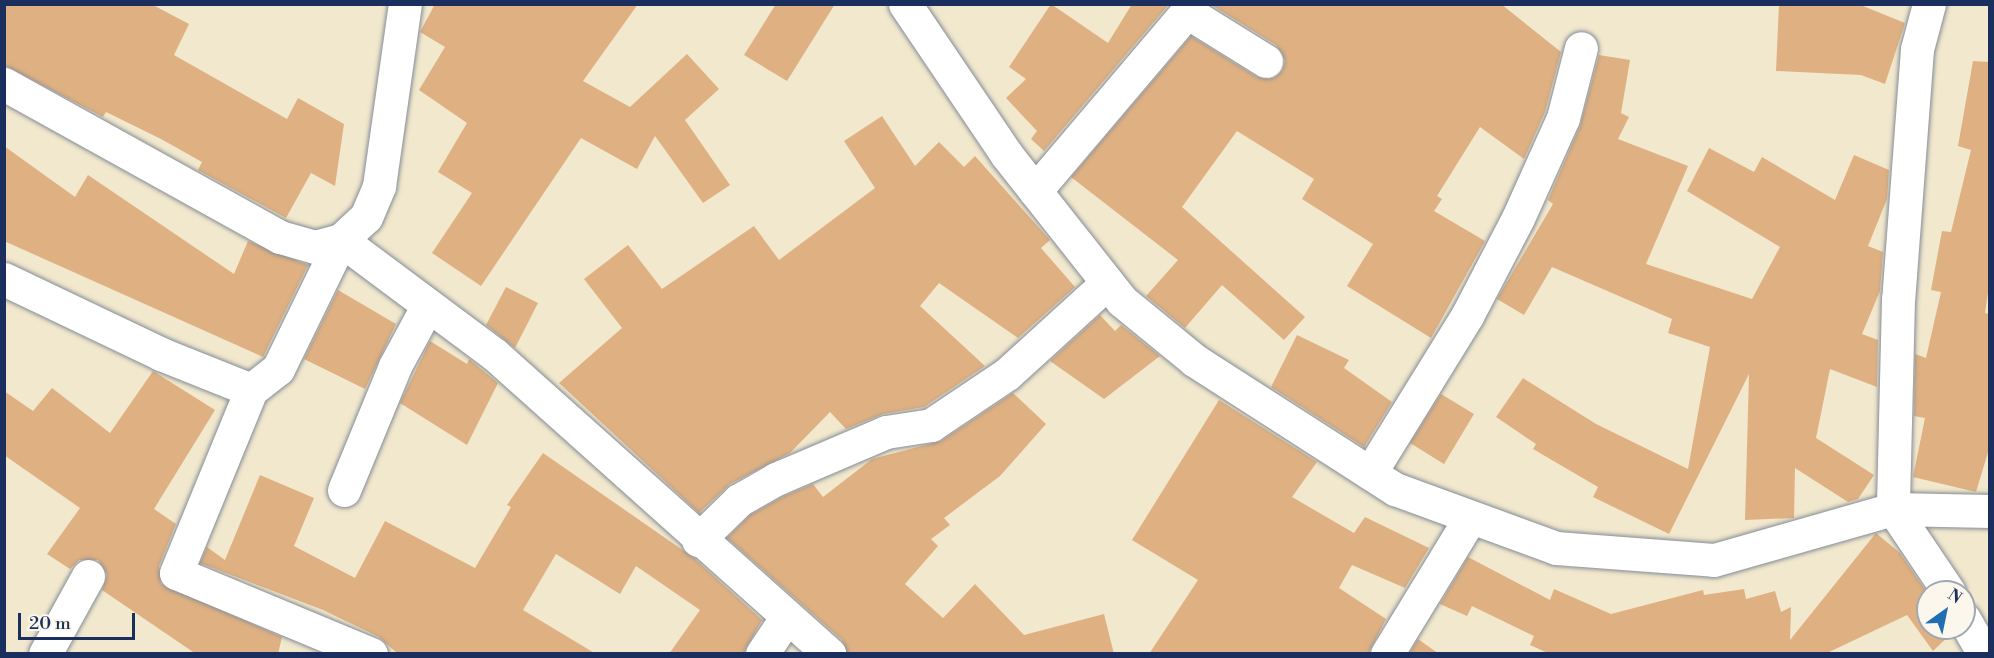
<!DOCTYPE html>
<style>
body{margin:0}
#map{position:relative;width:1994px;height:658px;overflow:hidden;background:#f1e8cd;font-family:"Libre Bodoni",serif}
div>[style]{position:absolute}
.building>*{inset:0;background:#dfb182}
.roads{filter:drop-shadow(0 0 2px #868c96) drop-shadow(0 0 2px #868c96)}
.minor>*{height:33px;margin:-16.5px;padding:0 16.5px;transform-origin:16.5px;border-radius:16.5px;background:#fff}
span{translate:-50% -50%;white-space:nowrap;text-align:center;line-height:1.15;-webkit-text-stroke:5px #fbf7ec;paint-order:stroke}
.frame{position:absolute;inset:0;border:6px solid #1b2f5e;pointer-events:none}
.north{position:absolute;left:1916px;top:580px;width:60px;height:60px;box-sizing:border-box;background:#fbf7ec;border:2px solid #a1a7b3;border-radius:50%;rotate:33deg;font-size:16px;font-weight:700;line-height:24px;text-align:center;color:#1b2f5e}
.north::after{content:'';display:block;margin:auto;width:21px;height:27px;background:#1f6fb2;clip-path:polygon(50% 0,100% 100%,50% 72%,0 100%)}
.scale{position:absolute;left:18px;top:613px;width:117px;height:27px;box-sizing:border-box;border:3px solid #1b2f5e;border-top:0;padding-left:8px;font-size:18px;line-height:21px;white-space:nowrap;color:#1b2f5e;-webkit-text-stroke:4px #fbf7ec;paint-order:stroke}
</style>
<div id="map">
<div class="building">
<i style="clip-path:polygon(4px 4px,151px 4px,189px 24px,174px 55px,287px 119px,298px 98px,344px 124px,335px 186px,311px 173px,286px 218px,198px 170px,202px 162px,161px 139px,106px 112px,103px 117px,4px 65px)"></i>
<i style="clip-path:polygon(435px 4px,638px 4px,583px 81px,630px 107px,687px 54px,719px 89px,685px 120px,730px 185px,703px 203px,655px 136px,637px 169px,581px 138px,481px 286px,432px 253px,472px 193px,438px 172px,467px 123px,419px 90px,445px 47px,420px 32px)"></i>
<i style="clip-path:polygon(776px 4px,835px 4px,787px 81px,744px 55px)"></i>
<i style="clip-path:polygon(1051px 4px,1108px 43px,1132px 4px,1169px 4px,1044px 151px,1031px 139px,1037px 131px,1006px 98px,1026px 79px,1009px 67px)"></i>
<i style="clip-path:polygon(1210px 4px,1501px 4px,1561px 52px,1545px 112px,1524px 159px,1480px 127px,1437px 196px,1442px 199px,1434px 211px,1485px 241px,1431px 338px,1347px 286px,1373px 244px,1302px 199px,1314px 179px,1237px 131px,1182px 207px,1305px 317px,1284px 340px,1222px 285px,1185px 328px,1146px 296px,1178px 260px,1071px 177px,1191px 36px,1257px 77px,1274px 78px,1282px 71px,1285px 61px,1276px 45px)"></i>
<i style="clip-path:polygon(1779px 4px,1858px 4px,1905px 23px,1885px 84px,1861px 75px,1776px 71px)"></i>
<i style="clip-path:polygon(1599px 55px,1630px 60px,1621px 113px,1629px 117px,1618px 139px,1688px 166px,1646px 264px,1752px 299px,1780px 247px,1687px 191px,1709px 148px,1754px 172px,1762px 157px,1835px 200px,1854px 155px,1889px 170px,1887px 199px,1868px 246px,1883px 252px,1880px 291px,1862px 334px,1878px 340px,1877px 387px,1830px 369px,1816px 438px,1874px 475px,1858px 499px,1848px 502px,1795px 468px,1794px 518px,1745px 520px,1749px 374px,1669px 534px,1593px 497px,1598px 487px,1533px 449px,1536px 444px,1496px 417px,1523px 378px,1596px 424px,1688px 469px,1710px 347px,1668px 333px,1672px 319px,1552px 267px,1524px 315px,1497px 299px,1553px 204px,1548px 200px,1580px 126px)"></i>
<i style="clip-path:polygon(1973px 61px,1989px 62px,1989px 286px,1985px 313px,1989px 314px,1989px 449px,1976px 492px,1913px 477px,1925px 418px,1914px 416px,1915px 354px,1926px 358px,1941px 292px,1931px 290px,1942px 231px,1951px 232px,1971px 150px,1958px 146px)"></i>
<i style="clip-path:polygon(882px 116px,915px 166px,939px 142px,964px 167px,975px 156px,1050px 240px,1041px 248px,1075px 287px,1018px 338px,939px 283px,920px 306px,985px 366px,924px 407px,883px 414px,846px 429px,830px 412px,790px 453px,730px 484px,699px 513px,559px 383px,622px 328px,584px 279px,628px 245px,662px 289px,754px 226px,779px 260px,875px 188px,844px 141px)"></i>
<i style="clip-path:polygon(4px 146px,75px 197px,88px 175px,234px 274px,248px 241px,308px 265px,263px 357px,4px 241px)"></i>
<i style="clip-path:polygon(506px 287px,538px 303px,515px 348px,486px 325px)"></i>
<i style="clip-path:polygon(338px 290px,396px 324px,365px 389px,304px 359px)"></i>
<i style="clip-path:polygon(1100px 315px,1115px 331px,1121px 325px,1160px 356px,1104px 399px,1050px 361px)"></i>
<i style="clip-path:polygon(1297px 335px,1349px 360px,1344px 368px,1392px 402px,1364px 447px,1271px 387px)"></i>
<i style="clip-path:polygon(430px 341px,467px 364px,469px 359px,498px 383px,467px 445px,400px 403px)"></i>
<i style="clip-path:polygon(153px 371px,215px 410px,154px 509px,176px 524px,159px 566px,161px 584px,282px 637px,278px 654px,196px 654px,102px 590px,107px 575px,98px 560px,79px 560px,70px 569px,47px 554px,80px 508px,4px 455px,4px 391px,33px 411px,52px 388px,110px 433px)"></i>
<i style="clip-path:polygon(1013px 393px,1046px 424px,1000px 476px,944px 518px,950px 525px,931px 539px,938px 546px,905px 584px,943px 618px,975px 584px,1024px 635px,1104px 614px,1114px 654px,847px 654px,842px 640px,727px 538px,750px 515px,784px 496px,813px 484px,823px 497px,872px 459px,941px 441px)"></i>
<i style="clip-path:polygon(1441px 394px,1474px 414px,1444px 464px,1410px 443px)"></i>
<i style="clip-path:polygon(1219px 400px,1317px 462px,1292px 497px,1354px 533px,1365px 517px,1429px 548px,1405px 588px,1352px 565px,1339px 588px,1386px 619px,1368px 654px,1149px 654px,1198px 580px,1132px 540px)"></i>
<i style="clip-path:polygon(543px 453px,694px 558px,762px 620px,743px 654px,669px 654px,700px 610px,636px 566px,620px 594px,556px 554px,523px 610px,596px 654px,398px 654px,379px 637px,323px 610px,200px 563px,207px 547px,225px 560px,260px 475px,314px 498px,294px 546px,355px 578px,385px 521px,475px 568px,511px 507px,507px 505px)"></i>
<i style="clip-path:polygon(1876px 533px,1900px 553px,1928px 594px,1928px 628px,1948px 628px,1951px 634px,1933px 651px,1907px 615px,1825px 654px,1550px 654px,1530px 645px,1534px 636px,1472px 606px,1467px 616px,1440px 604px,1468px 557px,1550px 600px,1554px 589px,1611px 614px,1703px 590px,1704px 595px,1744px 589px,1746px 599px,1775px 591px,1781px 612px,1791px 607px,1790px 640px)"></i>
<i style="clip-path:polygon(1418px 639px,1439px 654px,1409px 654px)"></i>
</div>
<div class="roads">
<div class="minor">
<i style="left:905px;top:4px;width:181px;rotate:56deg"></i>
<i style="left:1006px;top:154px;width:187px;rotate:51.7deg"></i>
<i style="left:1122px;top:301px;width:93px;rotate:39.3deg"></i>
<i style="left:1194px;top:360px;width:239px;rotate:32.7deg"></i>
<i style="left:1395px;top:489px;width:171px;rotate:20.1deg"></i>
<i style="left:1556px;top:548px;width:158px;rotate:4.3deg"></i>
<i style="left:1714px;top:560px;width:186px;rotate:-15.9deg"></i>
<i style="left:1893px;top:509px;width:97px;rotate:1.2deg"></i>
<i style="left:1929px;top:4px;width:47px;rotate:104.9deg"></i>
<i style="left:1917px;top:49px;width:251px;rotate:94.3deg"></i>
<i style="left:1898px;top:299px;width:210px;rotate:91.4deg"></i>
<i style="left:1893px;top:509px;width:100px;rotate:56deg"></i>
<i style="left:4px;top:84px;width:316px;rotate:29deg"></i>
<i style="left:280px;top:237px;width:36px;rotate:16deg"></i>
<i style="left:315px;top:247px;width:27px;rotate:-15deg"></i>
<i style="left:341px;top:240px;width:34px;rotate:-43deg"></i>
<i style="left:366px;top:217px;width:34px;rotate:-67deg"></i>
<i style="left:379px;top:186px;width:184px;rotate:-81.9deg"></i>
<i style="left:1035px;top:191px;width:235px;rotate:-49.7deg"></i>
<i style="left:1187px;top:12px;width:93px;rotate:31.8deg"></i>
<i style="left:4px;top:279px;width:174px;rotate:25.5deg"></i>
<i style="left:161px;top:354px;width:97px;rotate:21.8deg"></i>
<i style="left:1370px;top:473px;width:185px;rotate:-58.3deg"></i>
<i style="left:1467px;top:316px;width:110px;rotate:-62.5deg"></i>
<i style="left:1518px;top:218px;width:110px;rotate:-65.8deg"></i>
<i style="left:1563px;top:118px;width:72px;rotate:-75.6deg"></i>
<i style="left:344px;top:490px;width:134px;rotate:-67.6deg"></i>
<i style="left:395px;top:366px;width:69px;rotate:-61.6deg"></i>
<i style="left:698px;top:540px;width:57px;rotate:-44.3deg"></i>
<i style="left:739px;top:500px;width:43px;rotate:-29.6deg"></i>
<i style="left:776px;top:479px;width:120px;rotate:-23.1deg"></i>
<i style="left:886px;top:432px;width:46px;rotate:-8.8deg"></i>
<i style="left:931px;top:425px;width:92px;rotate:-33.9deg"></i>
<i style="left:1007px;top:374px;width:134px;rotate:-42.3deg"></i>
<i style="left:1964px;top:619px;width:40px;rotate:60.3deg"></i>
<i style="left:45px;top:654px;width:89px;rotate:-61.1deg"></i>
<i style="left:371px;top:654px;width:211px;rotate:-157.4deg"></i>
<i style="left:176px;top:573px;width:198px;rotate:-67.7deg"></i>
<i style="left:251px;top:390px;width:34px;rotate:-38deg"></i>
<i style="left:278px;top:369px;width:144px;rotate:-64deg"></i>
<i style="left:341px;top:240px;width:191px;rotate:36.7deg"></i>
<i style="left:494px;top:354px;width:450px;rotate:41.8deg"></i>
<i style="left:762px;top:654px;width:43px;rotate:-56.3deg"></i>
<i style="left:1387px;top:654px;width:159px;rotate:-58.6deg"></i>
</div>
</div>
<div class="frame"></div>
<div class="north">N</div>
<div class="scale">20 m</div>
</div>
